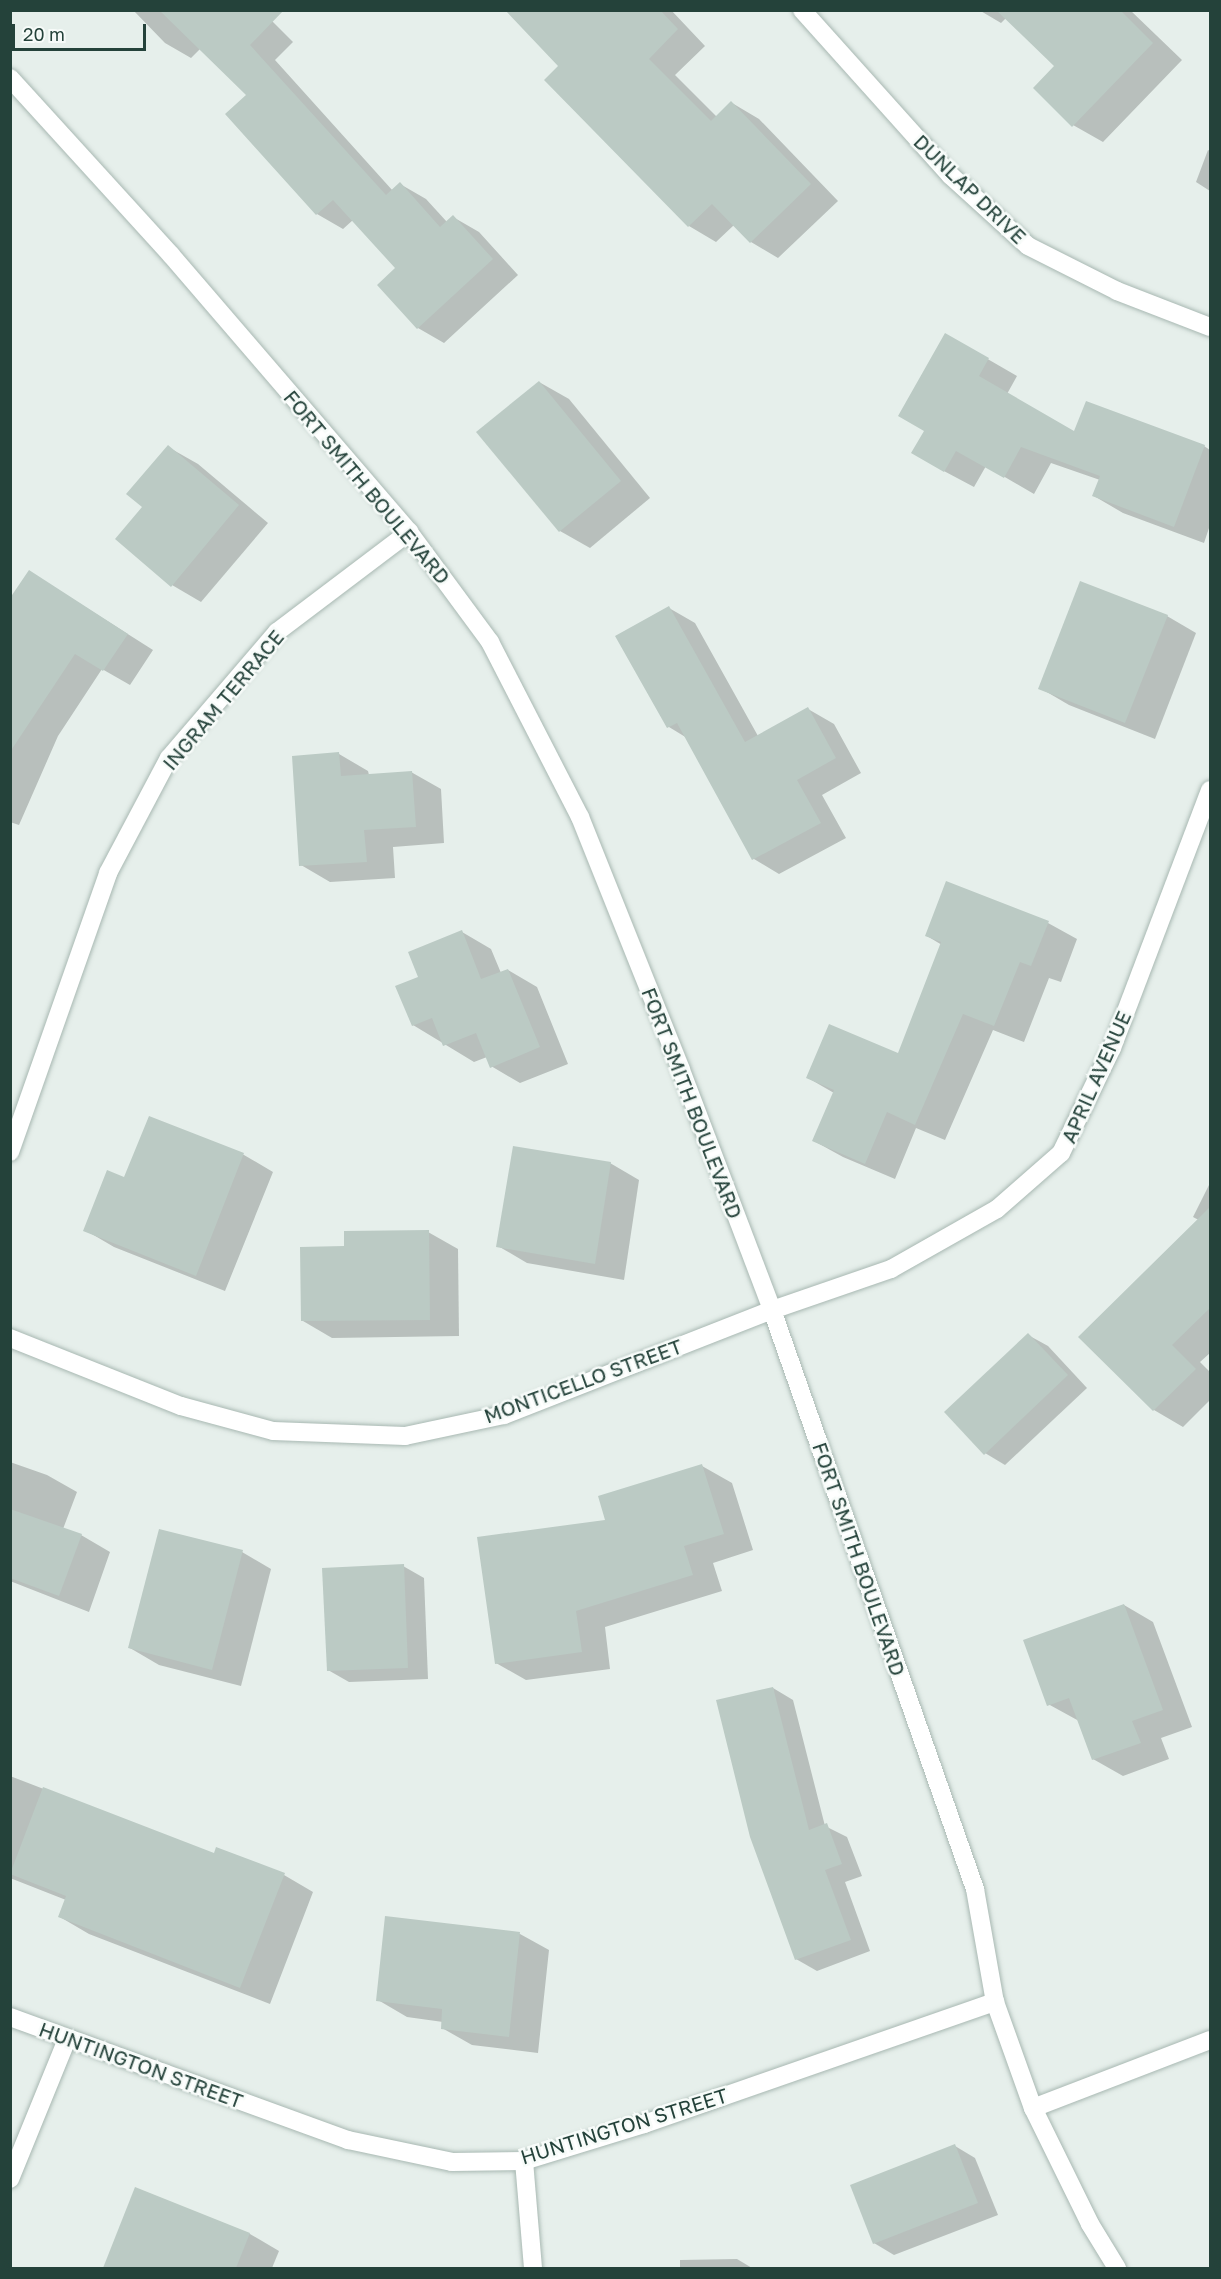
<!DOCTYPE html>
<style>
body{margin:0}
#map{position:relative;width:1221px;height:2279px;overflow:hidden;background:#e6efeb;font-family:"Golos Text",sans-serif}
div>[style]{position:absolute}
.shadow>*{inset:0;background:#0003}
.building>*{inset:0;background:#bbcac4}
.roads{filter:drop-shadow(0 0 2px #a8b8b2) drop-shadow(0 0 2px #a8b8b2)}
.minor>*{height:18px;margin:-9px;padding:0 9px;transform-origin:9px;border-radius:9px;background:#fff}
.tertiary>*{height:18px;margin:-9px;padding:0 9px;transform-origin:9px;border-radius:9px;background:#fff}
span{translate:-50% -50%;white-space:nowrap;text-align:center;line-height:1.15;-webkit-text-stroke:5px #f7fbf9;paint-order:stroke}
.street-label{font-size:20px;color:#24423a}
.frame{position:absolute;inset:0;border:12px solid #24423a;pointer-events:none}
.scale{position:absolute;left:12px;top:24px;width:134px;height:27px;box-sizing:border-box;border:3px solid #24423a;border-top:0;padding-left:8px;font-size:18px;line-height:21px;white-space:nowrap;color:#24423a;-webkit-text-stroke:4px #f7fbf9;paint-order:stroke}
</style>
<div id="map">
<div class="shadow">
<i style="clip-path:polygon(133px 10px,261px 10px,293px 42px,275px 60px,393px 191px,400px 184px,426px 199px,447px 222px,453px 217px,479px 232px,518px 275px,444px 343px,418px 328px,397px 268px,353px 220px,343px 229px,317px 214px,248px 95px,200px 49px,191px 58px,165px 43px)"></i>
<i style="clip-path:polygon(507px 10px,671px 10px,705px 46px,675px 75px,717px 117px,732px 103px,759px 119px,838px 201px,778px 258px,751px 242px,734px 225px,716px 242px,689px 226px,560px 66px)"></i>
<i style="clip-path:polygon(979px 10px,1130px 10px,1182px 60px,1103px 142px,1073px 125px,1056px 66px,1006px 18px,1001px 23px)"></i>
<i style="clip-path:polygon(1208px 150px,1210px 151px,1210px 191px,1196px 182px)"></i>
<i style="clip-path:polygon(946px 335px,1017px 376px,1007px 394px,1075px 433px,1204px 446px,1210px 450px,1210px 525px,1204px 543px,1123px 513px,1094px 496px,1100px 480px,1051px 463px,1034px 494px,986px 466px,974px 487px,942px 470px,925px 430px)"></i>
<i style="clip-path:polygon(539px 382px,569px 399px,650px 498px,590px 548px,560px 531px,479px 432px)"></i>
<i style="clip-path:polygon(168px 447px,198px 464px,268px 523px,201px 602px,172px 585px)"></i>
<i style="clip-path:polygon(30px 572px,153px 650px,130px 685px,102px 669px,58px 736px,19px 825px,10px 822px,10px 601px)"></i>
<i style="clip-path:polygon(669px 608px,695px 623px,758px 736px,808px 709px,834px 724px,861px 773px,822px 795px,846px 838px,779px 874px,754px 859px,687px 738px,669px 727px)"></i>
<i style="clip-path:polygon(1167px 616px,1196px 633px,1155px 739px,1069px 705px,1040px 688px)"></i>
<i style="clip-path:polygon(339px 754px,368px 771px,369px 775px,411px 772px,441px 789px,444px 843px,393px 847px,395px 878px,330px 882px,301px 865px)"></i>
<i style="clip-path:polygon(1048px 923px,1077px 939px,1061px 982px,1049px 978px,1024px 1042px,993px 1030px,945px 1140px,916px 1128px,895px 1179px,843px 1157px,814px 1141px,834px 1093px,808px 1078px,899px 1055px,942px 945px,927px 936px)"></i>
<i style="clip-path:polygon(462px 932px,491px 949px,501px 973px,508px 970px,537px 987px,568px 1064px,520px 1083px,491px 1066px,487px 1057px,474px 1062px,413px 1025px,420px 978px)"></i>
<i style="clip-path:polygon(150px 1118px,244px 1155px,273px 1172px,225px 1291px,114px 1247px,85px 1230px,125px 1179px)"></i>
<i style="clip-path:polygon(610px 1163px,639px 1180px,624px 1280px,527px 1263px,498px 1246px)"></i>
<i style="clip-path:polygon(1210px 1183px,1210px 1226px,1193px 1217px)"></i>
<i style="clip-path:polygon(428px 1232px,458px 1249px,459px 1336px,332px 1338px,303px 1321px,345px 1248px)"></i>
<i style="clip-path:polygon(1196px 1269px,1210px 1283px,1210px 1353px,1200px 1362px,1210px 1372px,1210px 1400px,1183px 1427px,1154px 1410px,1081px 1337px)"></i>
<i style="clip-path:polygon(1028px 1335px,1048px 1346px,1087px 1388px,1005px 1465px,985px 1453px)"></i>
<i style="clip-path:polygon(10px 1462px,47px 1475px,77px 1492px,63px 1529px,81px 1535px,110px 1552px,89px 1612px,10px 1581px)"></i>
<i style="clip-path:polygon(702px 1466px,732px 1483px,753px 1550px,713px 1563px,722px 1591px,605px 1627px,610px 1669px,526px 1680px,496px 1663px,607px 1522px)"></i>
<i style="clip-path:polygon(242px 1552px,271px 1569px,241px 1686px,159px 1665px,130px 1648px)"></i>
<i style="clip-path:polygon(403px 1566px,424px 1578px,428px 1679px,349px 1682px,328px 1670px)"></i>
<i style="clip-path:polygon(1124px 1605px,1153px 1622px,1192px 1727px,1161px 1738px,1169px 1759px,1123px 1776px,1093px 1759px,1079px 1721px,1048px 1704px)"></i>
<i style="clip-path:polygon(773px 1688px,793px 1700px,825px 1826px,847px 1837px,862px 1876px,845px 1882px,870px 1951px,817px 1971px,796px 1959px)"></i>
<i style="clip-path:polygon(10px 1776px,215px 1855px,284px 1875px,313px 1892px,270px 2004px,89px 1934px,60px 1917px,66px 1900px,10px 1878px)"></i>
<i style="clip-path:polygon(386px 1918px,520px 1934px,549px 1950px,538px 2053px,472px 2045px,442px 2028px,443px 2022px,407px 2017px,378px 2000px)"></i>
<i style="clip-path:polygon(955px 2146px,975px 2158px,998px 2215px,894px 2255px,874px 2243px)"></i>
<i style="clip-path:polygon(136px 2189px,250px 2234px,279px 2251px,272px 2268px,106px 2268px)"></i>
<i style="clip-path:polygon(737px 2259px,752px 2268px,680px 2268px,680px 2260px)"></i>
</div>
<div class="building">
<i style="clip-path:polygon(159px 10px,284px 10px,250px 45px,386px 195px,400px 182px,440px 227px,453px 215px,493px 259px,417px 329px,377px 285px,395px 268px,333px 200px,316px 215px,225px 114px,246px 95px)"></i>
<i style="clip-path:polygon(505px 10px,660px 10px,678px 29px,649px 59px,711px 121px,731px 101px,811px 184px,750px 243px,712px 204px,688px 227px,544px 80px,558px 66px)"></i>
<i style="clip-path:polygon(996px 10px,1120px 10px,1153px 43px,1072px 127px,1033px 88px,1054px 66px)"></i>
<i style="clip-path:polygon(945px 333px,989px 358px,979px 376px,1074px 431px,1086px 401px,1205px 445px,1174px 527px,1092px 496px,1100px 476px,1021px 447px,1004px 478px,956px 451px,944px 472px,911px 453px,924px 431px,898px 416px)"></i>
<i style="clip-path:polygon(539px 381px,621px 481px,559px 532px,476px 432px)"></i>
<i style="clip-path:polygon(168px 445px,239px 505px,171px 587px,115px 539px,142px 507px,126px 494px)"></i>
<i style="clip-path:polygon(29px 570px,128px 634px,103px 671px,75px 654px,10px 752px,10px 598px)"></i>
<i style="clip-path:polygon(1080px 581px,1168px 615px,1125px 723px,1038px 689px)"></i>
<i style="clip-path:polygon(669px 606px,745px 742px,808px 707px,836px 758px,797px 780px,821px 823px,752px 860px,677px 723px,667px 728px,615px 636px)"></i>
<i style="clip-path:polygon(339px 752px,341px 776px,412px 771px,416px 827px,364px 830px,367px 862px,299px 866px,292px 756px)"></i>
<i style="clip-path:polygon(946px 881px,1049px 921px,1031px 966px,1020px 962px,994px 1026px,963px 1014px,915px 1125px,887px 1112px,865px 1164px,812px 1141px,834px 1090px,806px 1078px,829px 1024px,898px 1053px,941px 942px,925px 936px)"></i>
<i style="clip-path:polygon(462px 930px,481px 979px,508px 969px,540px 1047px,490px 1068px,476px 1033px,443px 1046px,432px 1018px,412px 1026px,395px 986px,418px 977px,408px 952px)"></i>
<i style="clip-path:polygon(149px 1116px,244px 1153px,196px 1276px,83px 1231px,107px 1170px,124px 1177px)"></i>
<i style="clip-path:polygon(513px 1146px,611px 1162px,595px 1264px,496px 1247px)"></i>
<i style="clip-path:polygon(1210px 1207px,1210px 1308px,1172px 1345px,1196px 1369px,1153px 1411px,1078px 1337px)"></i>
<i style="clip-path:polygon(429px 1230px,430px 1320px,301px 1321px,300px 1247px,344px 1246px,344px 1231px)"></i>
<i style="clip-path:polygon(1028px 1333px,1068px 1375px,984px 1455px,944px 1412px)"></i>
<i style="clip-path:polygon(702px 1464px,724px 1534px,684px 1546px,693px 1575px,576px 1611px,582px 1652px,495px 1664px,477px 1537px,605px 1520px,598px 1496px)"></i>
<i style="clip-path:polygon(10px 1509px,82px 1534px,59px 1596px,10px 1578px)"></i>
<i style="clip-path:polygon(159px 1529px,243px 1550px,212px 1670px,128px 1648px)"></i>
<i style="clip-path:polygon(404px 1564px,408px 1668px,327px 1671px,322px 1568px)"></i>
<i style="clip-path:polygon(1124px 1604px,1163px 1710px,1132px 1721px,1141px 1743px,1092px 1760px,1069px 1698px,1047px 1706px,1023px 1640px)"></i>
<i style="clip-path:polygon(773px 1687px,809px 1830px,827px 1823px,842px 1864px,825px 1870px,851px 1940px,795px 1960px,750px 1837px,716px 1700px)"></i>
<i style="clip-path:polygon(43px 1787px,214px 1853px,216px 1847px,285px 1873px,240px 1988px,58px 1917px,66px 1896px,10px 1874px)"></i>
<i style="clip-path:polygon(385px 1916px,520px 1932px,509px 2037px,441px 2029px,442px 2009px,376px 2001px)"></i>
<i style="clip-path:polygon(955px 2144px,978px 2203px,873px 2244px,850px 2185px)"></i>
<i style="clip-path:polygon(135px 2187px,250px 2233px,236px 2268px,103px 2268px)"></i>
</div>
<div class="roads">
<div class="minor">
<i style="left:802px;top:10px;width:222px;rotate:48.1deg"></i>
<i style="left:950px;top:175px;width:105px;rotate:42.3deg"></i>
<i style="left:1028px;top:246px;width:100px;rotate:26.8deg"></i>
<i style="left:1117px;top:291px;width:100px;rotate:21.2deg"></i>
<i style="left:10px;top:1152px;width:296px;rotate:-70.6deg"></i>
<i style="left:108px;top:873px;width:130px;rotate:-62.1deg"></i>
<i style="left:169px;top:758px;width:166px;rotate:-49.4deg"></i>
<i style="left:277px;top:632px;width:166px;rotate:-37.1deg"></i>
<i style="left:10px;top:1338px;width:184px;rotate:21.7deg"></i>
<i style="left:181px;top:1406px;width:95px;rotate:15.2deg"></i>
<i style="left:273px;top:1431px;width:132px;rotate:2.2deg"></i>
<i style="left:405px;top:1436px;width:101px;rotate:-12deg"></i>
<i style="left:504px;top:1415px;width:288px;rotate:-21.4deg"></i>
<i style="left:772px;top:1310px;width:126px;rotate:-19deg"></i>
<i style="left:891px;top:1269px;width:122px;rotate:-29.5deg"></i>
<i style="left:997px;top:1209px;width:85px;rotate:-41.2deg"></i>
<i style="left:1061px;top:1153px;width:117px;rotate:-64.1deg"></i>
<i style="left:1112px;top:1048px;width:276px;rotate:-69.2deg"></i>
<i style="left:10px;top:2017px;width:360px;rotate:20deg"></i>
<i style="left:348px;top:2140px;width:106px;rotate:11.9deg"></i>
<i style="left:452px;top:2162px;width:72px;rotate:-0.8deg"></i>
<i style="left:524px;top:2161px;width:126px;rotate:-17.1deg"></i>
<i style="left:644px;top:2124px;width:372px;rotate:-19.2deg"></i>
<i style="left:1033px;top:2108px;width:190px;rotate:-21deg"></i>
<i style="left:524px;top:2161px;width:107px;rotate:85.2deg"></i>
<i style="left:10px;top:2179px;width:151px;rotate:-67.8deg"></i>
</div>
<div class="tertiary">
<i style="left:10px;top:78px;width:239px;rotate:47.7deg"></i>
<i style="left:171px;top:255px;width:365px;rotate:49.3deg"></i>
<i style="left:409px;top:532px;width:137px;rotate:53.6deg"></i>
<i style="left:490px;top:642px;width:197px;rotate:62.8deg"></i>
<i style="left:580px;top:817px;width:272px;rotate:68.2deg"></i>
<i style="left:681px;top:1070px;width:257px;rotate:69.2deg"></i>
<i style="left:772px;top:1310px;width:614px;rotate:70.68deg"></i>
<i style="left:975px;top:1889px;width:115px;rotate:80deg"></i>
<i style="left:995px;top:2002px;width:113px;rotate:70.3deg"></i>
<i style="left:1033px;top:2108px;width:129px;rotate:63.8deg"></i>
<i style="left:1090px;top:2224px;width:52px;rotate:58.5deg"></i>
</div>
</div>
<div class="street-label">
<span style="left:970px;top:189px;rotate:44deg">DUNLAP DRIVE</span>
<span style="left:367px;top:487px;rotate:50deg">FORT SMITH BOULEVARD</span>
<span style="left:223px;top:700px;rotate:-50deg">INGRAM TERRACE</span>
<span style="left:1096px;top:1077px;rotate:-66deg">APRIL AVENUE</span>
<span style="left:692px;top:1103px;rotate:69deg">FORT SMITH BOULEVARD</span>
<span style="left:583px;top:1381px;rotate:-20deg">MONTICELLO STREET</span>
<span style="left:859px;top:1559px;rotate:71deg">FORT SMITH BOULEVARD</span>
<span style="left:141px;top:2065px;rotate:20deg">HUNTINGTON STREET</span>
<span style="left:624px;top:2126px;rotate:-17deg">HUNTINGTON STREET</span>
</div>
<div class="frame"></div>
<div class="scale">20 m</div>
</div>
